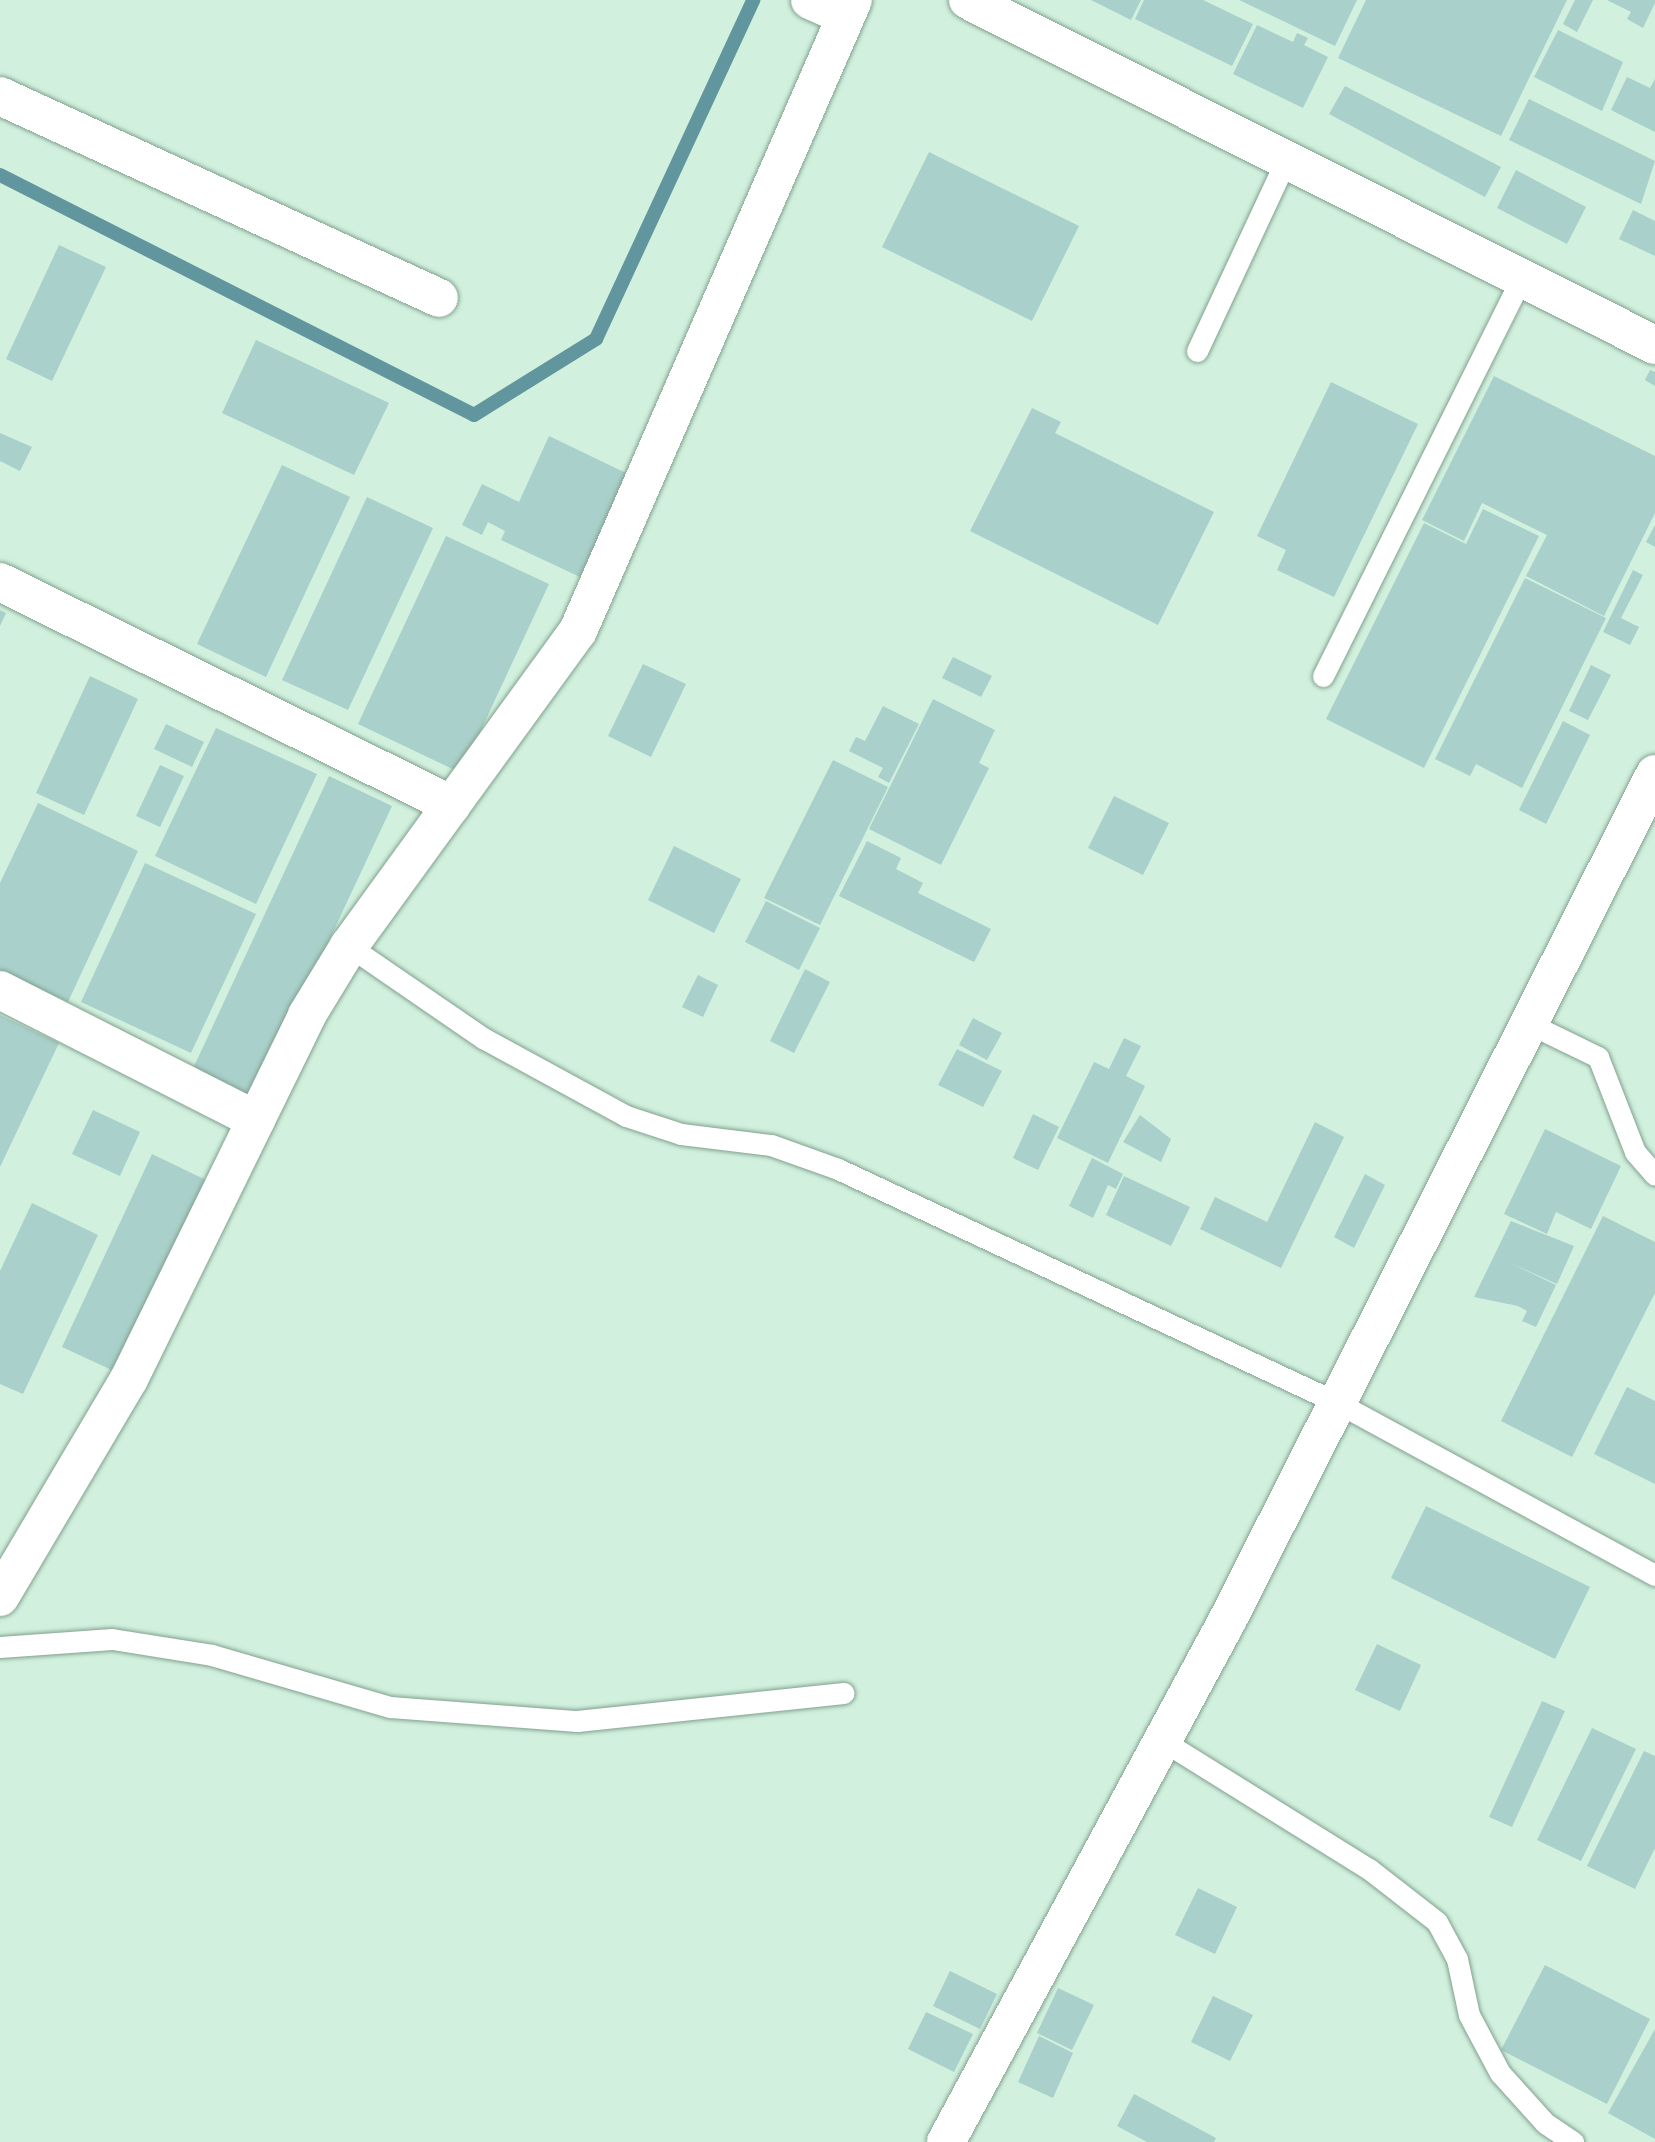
<!DOCTYPE html>
<style>
body{margin:0}
#map{position:relative;width:1655px;height:2142px;overflow:hidden;background:#d1f1de;font-family:Commissioner,sans-serif}
div>[style]{position:absolute}
.stream>*{height:14px;margin:-7px;padding:0 7px;transform-origin:7px;border-radius:7px;background:#61969e}
.building>*{inset:0;background:#a9d0ca}
.roads{filter:drop-shadow(0 0 2px #82a08f) drop-shadow(0 0 2px #82a08f)}
.service>*{height:21px;margin:-10.5px;padding:0 10.5px;transform-origin:10.5px;border-radius:10.5px;background:#fff}
.minor>*{height:38px;margin:-19px;padding:0 19px;transform-origin:19px;border-radius:19px;background:#fff}
span{translate:-50% -50%;white-space:nowrap;text-align:center;line-height:1.15;-webkit-text-stroke:6px #d1f1de;paint-order:stroke}
</style>
<div id="map">
<div class="stream">
<i style="left:0;top:175px;width:531px;rotate:26.85deg"></i>
<i style="left:474px;top:415px;width:144px;rotate:-31.9deg"></i>
<i style="left:596px;top:339px;width:374px;rotate:-65.1deg"></i>
</div>
<div class="building">
<i style="clip-path:polygon(1091px 0,1141px 0,1131px 20px)"></i>
<i style="clip-path:polygon(1144px 0,1203px 0,1253px 24px,1232px 66px,1135px 19px)"></i>
<i style="clip-path:polygon(1239px 0,1357px 0,1335px 46px)"></i>
<i style="clip-path:polygon(1366px 0,1567px 0,1501px 136px,1338px 58px)"></i>
<i style="clip-path:polygon(1575px 0,1593px 0,1577px 32px,1563px 24px)"></i>
<i style="clip-path:polygon(1607px 0,1655px 0,1655px 3px,1643px 28px,1627px 19px,1631px 12px)"></i>
<i style="clip-path:polygon(1257px 25px,1293px 42px,1297px 33px,1308px 38px,1304px 45px,1328px 57px,1303px 108px,1233px 74px)"></i>
<i style="clip-path:polygon(1558px 30px,1623px 62px,1602px 111px,1534px 77px)"></i>
<i style="clip-path:polygon(1627px 77px,1650px 88px,1655px 79px,1655px 132px,1611px 110px)"></i>
<i style="clip-path:polygon(1345px 86px,1501px 167px,1485px 197px,1329px 114px)"></i>
<i style="clip-path:polygon(1529px 99px,1655px 161px,1641px 204px,1509px 140px)"></i>
<i style="clip-path:polygon(929px 152px,1079px 226px,1032px 321px,882px 247px)"></i>
<i style="clip-path:polygon(1516px 170px,1586px 207px,1567px 244px,1497px 208px)"></i>
<i style="clip-path:polygon(1633px 210px,1655px 221px,1655px 256px,1619px 239px)"></i>
<i style="clip-path:polygon(59px 245px,106px 267px,52px 381px,6px 359px)"></i>
<i style="clip-path:polygon(256px 340px,389px 403px,354px 475px,222px 413px)"></i>
<i style="clip-path:polygon(1650px 370px,1655px 372px,1655px 386px,1645px 380px)"></i>
<i style="clip-path:polygon(1494px 376px,1655px 456px,1655px 513px,1604px 616px,1526px 576px,1547px 535px,1482px 503px,1464px 541px,1422px 520px)"></i>
<i style="clip-path:polygon(1331px 382px,1418px 424px,1334px 597px,1277px 570px,1286px 550px,1257px 536px)"></i>
<i style="clip-path:polygon(1032px 408px,1061px 422px,1055px 433px,1214px 512px,1158px 625px,970px 531px)"></i>
<i style="clip-path:polygon(0 433px,32px 447px,20px 471px,0 461px)"></i>
<i style="clip-path:polygon(549px 436px,628px 474px,580px 577px,501px 540px,505px 531px,488px 522px,482px 535px,462px 525px,482px 484px,519px 502px)"></i>
<i style="clip-path:polygon(282px 465px,350px 497px,266px 677px,197px 644px)"></i>
<i style="clip-path:polygon(367px 497px,433px 528px,348px 710px,282px 680px)"></i>
<i style="clip-path:polygon(1483px 509px,1539px 536px,1424px 768px,1326px 719px,1424px 523px,1466px 544px)"></i>
<i style="clip-path:polygon(1655px 525px,1655px 547px,1646px 542px)"></i>
<i style="clip-path:polygon(446px 536px,549px 584px,461px 773px,358px 724px)"></i>
<i style="clip-path:polygon(1633px 570px,1643px 575px,1621px 618px,1639px 627px,1630px 645px,1603px 632px)"></i>
<i style="clip-path:polygon(1525px 578px,1606px 618px,1522px 788px,1476px 764px,1470px 776px,1435px 759px)"></i>
<i style="clip-path:polygon(0 610px,6px 613px,0 626px)"></i>
<i style="clip-path:polygon(953px 657px,992px 676px,981px 697px,942px 678px)"></i>
<i style="clip-path:polygon(643px 664px,686px 684px,651px 757px,608px 736px)"></i>
<i style="clip-path:polygon(1591px 665px,1611px 675px,1588px 720px,1569px 711px)"></i>
<i style="clip-path:polygon(90px 676px,138px 699px,84px 815px,36px 793px)"></i>
<i style="clip-path:polygon(933px 699px,995px 730px,979px 763px,989px 768px,941px 865px,869px 829px)"></i>
<i style="clip-path:polygon(883px 706px,919px 724px,889px 783px,878px 777px,883px 768px,849px 751px,856px 737px,865px 741px)"></i>
<i style="clip-path:polygon(1563px 721px,1590px 735px,1546px 824px,1519px 810px)"></i>
<i style="clip-path:polygon(166px 724px,204px 742px,192px 767px,154px 749px)"></i>
<i style="clip-path:polygon(216px 728px,317px 774px,256px 904px,155px 856px)"></i>
<i style="clip-path:polygon(833px 760px,888px 787px,820px 925px,764px 898px)"></i>
<i style="clip-path:polygon(160px 765px,184px 776px,160px 827px,136px 816px)"></i>
<i style="clip-path:polygon(329px 776px,392px 806px,252px 1105px,190px 1075px)"></i>
<i style="clip-path:polygon(1114px 796px,1169px 823px,1143px 875px,1088px 848px)"></i>
<i style="clip-path:polygon(38px 803px,138px 851px,68px 1002px,0 971px,0 883px)"></i>
<i style="clip-path:polygon(867px 841px,901px 858px,896px 869px,923px 883px,918px 893px,991px 929px,974px 962px,839px 896px)"></i>
<i style="clip-path:polygon(674px 846px,741px 879px,714px 933px,648px 900px)"></i>
<i style="clip-path:polygon(145px 863px,256px 914px,191px 1053px,81px 1002px)"></i>
<i style="clip-path:polygon(766px 901px,820px 928px,799px 970px,745px 942px)"></i>
<i style="clip-path:polygon(805px 969px,830px 982px,794px 1053px,770px 1041px)"></i>
<i style="clip-path:polygon(698px 975px,718px 985px,703px 1017px,682px 1007px)"></i>
<i style="clip-path:polygon(0 1015px,59px 1043px,0 1167px)"></i>
<i style="clip-path:polygon(973px 1018px,1002px 1033px,987px 1060px,959px 1045px)"></i>
<i style="clip-path:polygon(1124px 1038px,1141px 1046px,1126px 1076px,1145px 1086px,1108px 1163px,1057px 1138px,1094px 1062px,1109px 1069px)"></i>
<i style="clip-path:polygon(957px 1049px,1002px 1071px,983px 1107px,938px 1085px)"></i>
<i style="clip-path:polygon(93px 1110px,140px 1132px,120px 1176px,72px 1154px)"></i>
<i style="clip-path:polygon(1033px 1114px,1059px 1127px,1038px 1170px,1013px 1158px)"></i>
<i style="clip-path:polygon(1140px 1115px,1171px 1139px,1161px 1162px,1123px 1142px)"></i>
<i style="clip-path:polygon(1315px 1122px,1344px 1137px,1281px 1268px,1200px 1229px,1215px 1197px,1267px 1222px)"></i>
<i style="clip-path:polygon(1545px 1129px,1621px 1166px,1591px 1229px,1556px 1212px,1547px 1234px,1504px 1214px)"></i>
<i style="clip-path:polygon(152px 1154px,206px 1180px,116px 1372px,62px 1347px)"></i>
<i style="clip-path:polygon(1092px 1158px,1123px 1174px,1116px 1189px,1108px 1185px,1093px 1218px,1069px 1206px)"></i>
<i style="clip-path:polygon(1365px 1174px,1385px 1185px,1354px 1248px,1334px 1237px)"></i>
<i style="clip-path:polygon(1124px 1176px,1190px 1207px,1171px 1246px,1106px 1215px)"></i>
<i style="clip-path:polygon(32px 1203px,98px 1235px,23px 1394px,0 1384px,0 1271px)"></i>
<i style="clip-path:polygon(1603px 1216px,1655px 1242px,1655px 1293px,1572px 1457px,1501px 1421px)"></i>
<i style="clip-path:polygon(1511px 1221px,1574px 1246px,1557px 1284px,1506px 1261px,1556px 1285px,1536px 1327px,1522px 1321px,1527px 1311px,1518px 1306px,1474px 1297px)"></i>
<i style="clip-path:polygon(1627px 1387px,1655px 1401px,1655px 1484px,1594px 1454px)"></i>
<i style="clip-path:polygon(1426px 1506px,1590px 1587px,1555px 1659px,1391px 1578px)"></i>
<i style="clip-path:polygon(1377px 1644px,1421px 1665px,1400px 1711px,1355px 1690px)"></i>
<i style="clip-path:polygon(1542px 1701px,1565px 1711px,1512px 1827px,1489px 1817px)"></i>
<i style="clip-path:polygon(1592px 1728px,1636px 1749px,1581px 1861px,1537px 1840px)"></i>
<i style="clip-path:polygon(1644px 1751px,1655px 1756px,1655px 1848px,1635px 1889px,1587px 1866px)"></i>
<i style="clip-path:polygon(1198px 1888px,1237px 1907px,1215px 1954px,1175px 1935px)"></i>
<i style="clip-path:polygon(1545px 1965px,1650px 2019px,1607px 2104px,1501px 2050px)"></i>
<i style="clip-path:polygon(950px 1971px,997px 1994px,980px 2029px,933px 2006px)"></i>
<i style="clip-path:polygon(1058px 1988px,1094px 2005px,1072px 2050px,1037px 2033px)"></i>
<i style="clip-path:polygon(1213px 1996px,1253px 2015px,1230px 2061px,1191px 2042px)"></i>
<i style="clip-path:polygon(926px 2012px,973px 2034px,954px 2072px,908px 2049px)"></i>
<i style="clip-path:polygon(1655px 2029px,1655px 2139px,1608px 2113px)"></i>
<i style="clip-path:polygon(1039px 2036px,1073px 2053px,1053px 2098px,1018px 2082px)"></i>
<i style="clip-path:polygon(1134px 2094px,1216px 2138px,1214px 2142px,1147px 2142px,1117px 2126px)"></i>
</div>
<div class="roads">
<div class="service">
<i style="left:1197px;top:351px;width:208px;rotate:-65deg"></i>
<i style="left:1323px;top:676px;width:444px;rotate:-63.5deg"></i>
<i style="left:349px;top:946px;width:163px;rotate:34.5deg"></i>
<i style="left:483px;top:1038px;width:163px;rotate:28.6deg"></i>
<i style="left:626px;top:1116px;width:58px;rotate:18.1deg"></i>
<i style="left:681px;top:1134px;width:91px;rotate:7deg"></i>
<i style="left:771px;top:1145px;width:71px;rotate:19.7deg"></i>
<i style="left:838px;top:1169px;width:552px;rotate:25.08deg"></i>
<i style="left:1338px;top:1403px;width:361px;rotate:28.5deg"></i>
<i style="left:1528px;top:1023px;width:78px;rotate:25.9deg"></i>
<i style="left:1598px;top:1057px;width:102px;rotate:68.7deg"></i>
<i style="left:1635px;top:1152px;width:30px;rotate:49deg"></i>
<i style="left:0;top:1647px;width:112px;rotate:-4.1deg"></i>
<i style="left:112px;top:1639px;width:101px;rotate:9.1deg"></i>
<i style="left:212px;top:1655px;width:185px;rotate:16.3deg"></i>
<i style="left:390px;top:1707px;width:188px;rotate:4.3deg"></i>
<i style="left:577px;top:1721px;width:268px;rotate:-6deg"></i>
<i style="left:1163px;top:1741px;width:243px;rotate:31.9deg"></i>
<i style="left:1369px;top:1869px;width:86px;rotate:37.9deg"></i>
<i style="left:1437px;top:1922px;width:42px;rotate:61.6deg"></i>
<i style="left:1457px;top:1959px;width:57px;rotate:77.9deg"></i>
<i style="left:1469px;top:2015px;width:66px;rotate:61.9deg"></i>
<i style="left:1500px;top:2073px;width:67px;rotate:48deg"></i>
<i style="left:1545px;top:2123px;width:34px;rotate:34deg"></i>
</div>
<div class="minor">
<i style="left:810px;top:0;width:37px;rotate:24deg"></i>
<i style="left:968px;top:0;width:769px;rotate:26.67deg"></i>
<i style="left:0;top:96px;width:483px;rotate:24.7deg"></i>
<i style="left:0;top:582px;width:504px;rotate:26.26deg"></i>
<i style="left:0;top:990px;width:287px;rotate:26.9deg"></i>
<i style="left:0;top:1597px;width:253px;rotate:-59.4deg"></i>
<i style="left:129px;top:1379px;width:405px;rotate:-63.9deg"></i>
<i style="left:307px;top:1015px;width:81px;rotate:-58.7deg"></i>
<i style="left:349px;top:946px;width:389px;rotate:-54deg"></i>
<i style="left:578px;top:631px;width:688px;rotate:-66.45deg"></i>
<i style="left:946px;top:2142px;width:592px;rotate:-61.66deg"></i>
<i style="left:1227px;top:1621px;width:949px;rotate:-63.19deg"></i>
</div>
</div>
</div>
